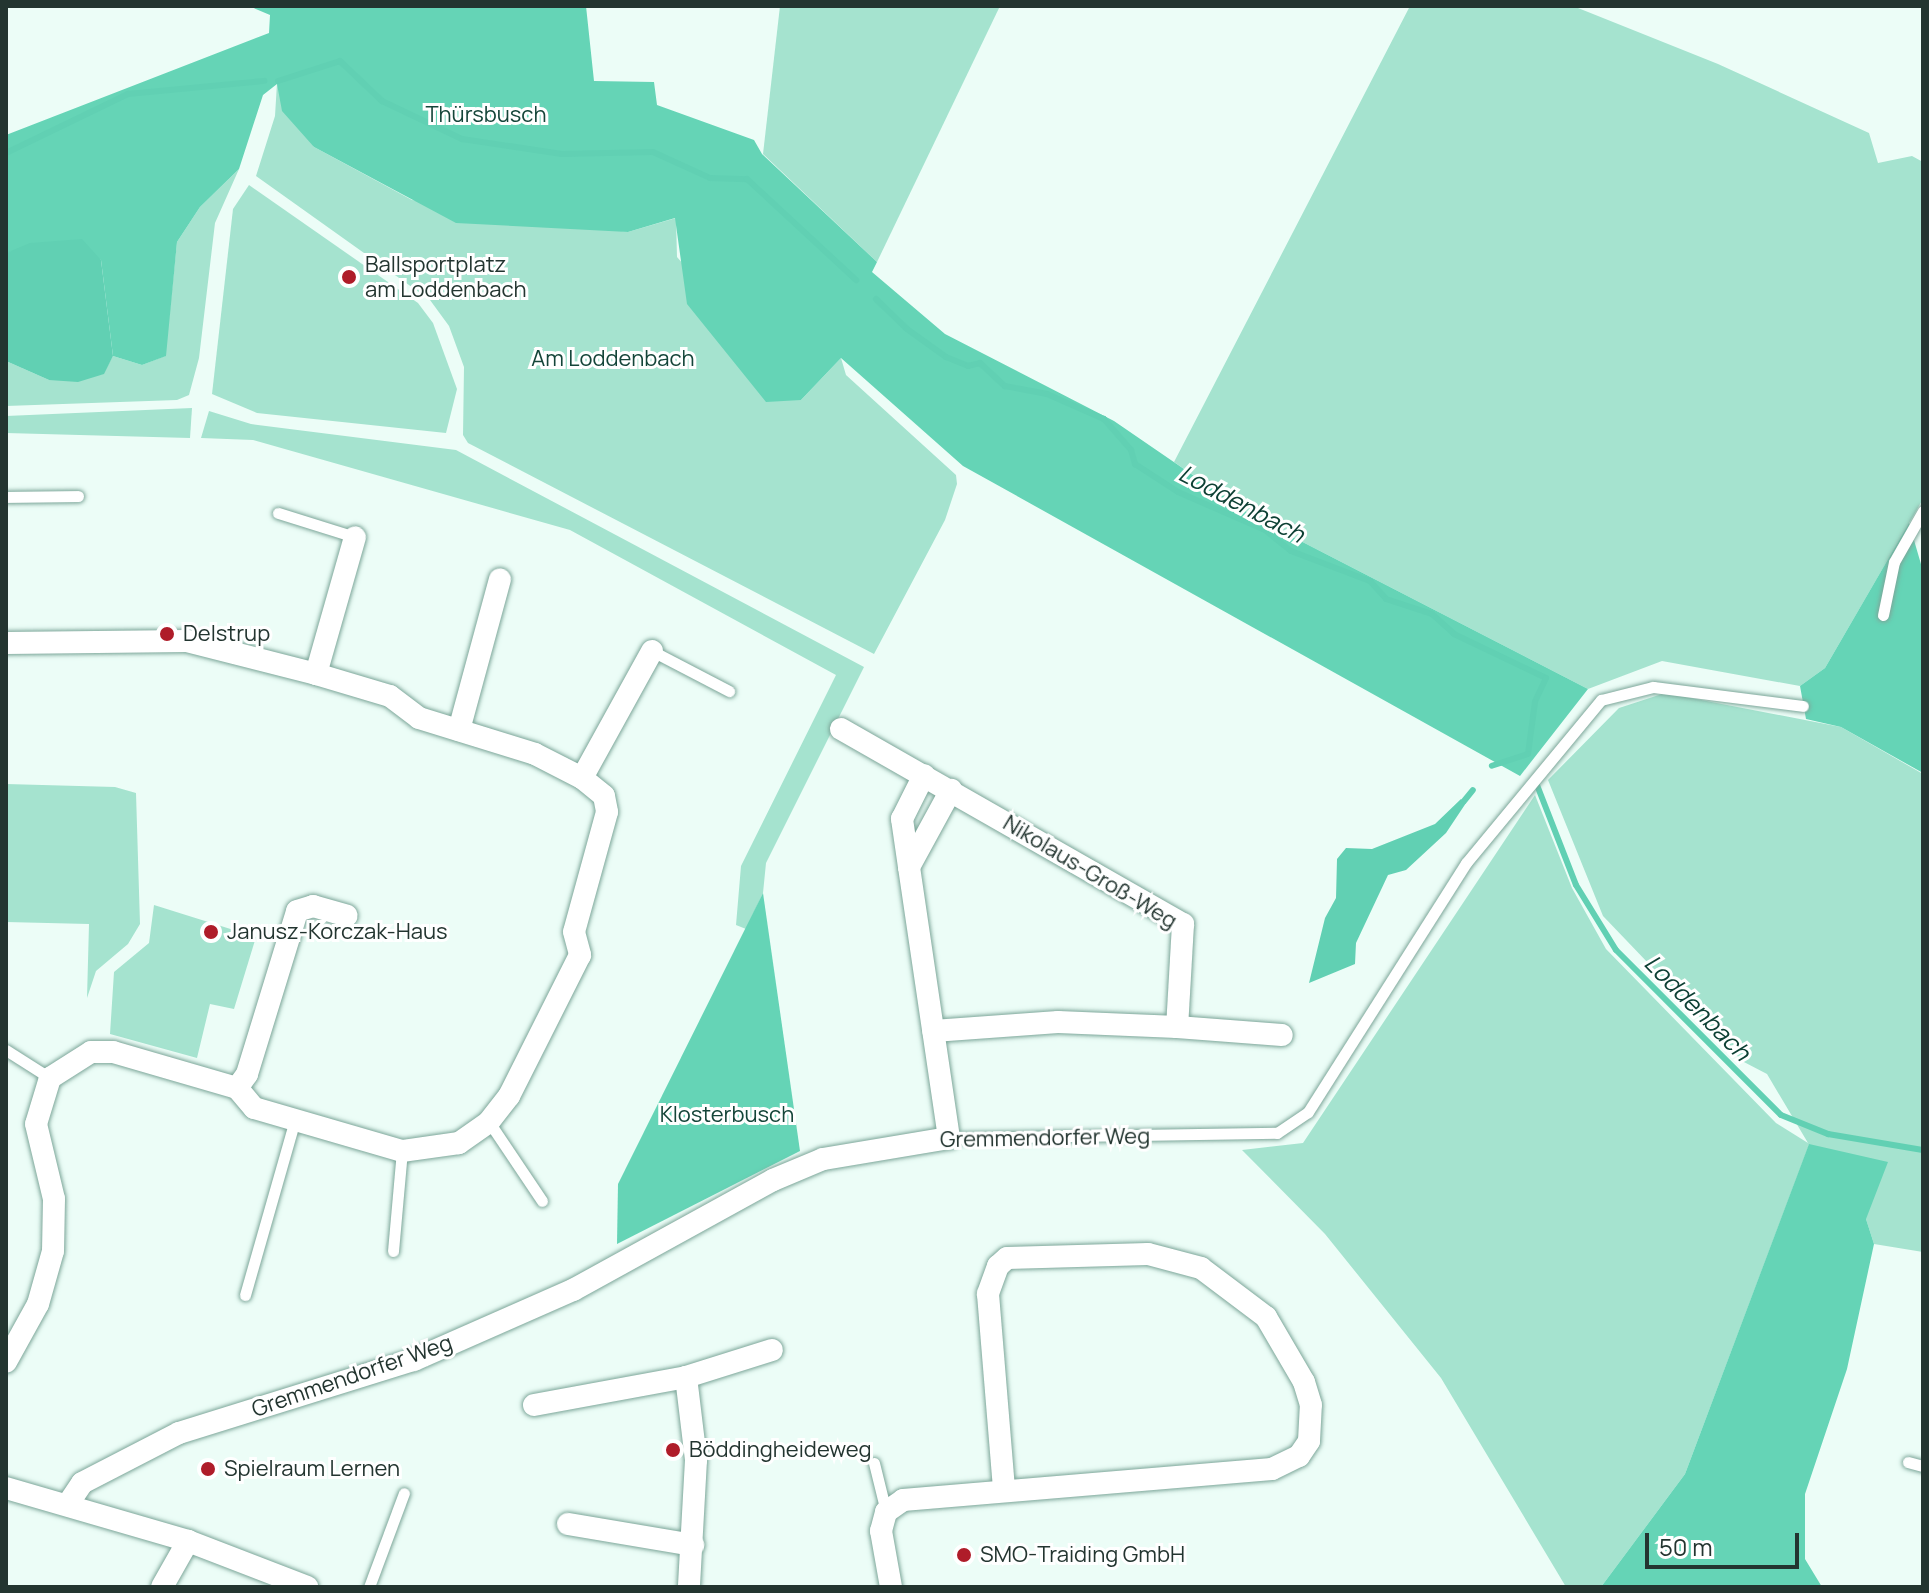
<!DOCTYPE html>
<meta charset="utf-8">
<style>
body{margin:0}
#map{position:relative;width:1929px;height:1593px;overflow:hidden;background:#ecfdf7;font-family:Manrope,sans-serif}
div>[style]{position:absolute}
.green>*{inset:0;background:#a5e3cf}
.forest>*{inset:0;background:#65d4b6}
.water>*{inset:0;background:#61d0b3}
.stream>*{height:6px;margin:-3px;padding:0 3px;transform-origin:3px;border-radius:3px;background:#61d0b3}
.roads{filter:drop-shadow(0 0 2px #7ca699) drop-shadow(0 0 2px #7ca699)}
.lane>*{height:11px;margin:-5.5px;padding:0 5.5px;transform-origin:5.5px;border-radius:5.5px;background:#fff}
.street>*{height:22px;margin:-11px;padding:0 11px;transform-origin:11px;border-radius:11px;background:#fff}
.dots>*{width:22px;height:22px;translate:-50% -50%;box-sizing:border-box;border:4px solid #fff;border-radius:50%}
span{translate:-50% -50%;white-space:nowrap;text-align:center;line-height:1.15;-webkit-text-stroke:6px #fff;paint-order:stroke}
.park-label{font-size:22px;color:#144539}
.poi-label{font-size:22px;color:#233530}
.left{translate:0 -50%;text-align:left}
.street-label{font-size:22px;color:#233530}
.water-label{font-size:24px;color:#0d4034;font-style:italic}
.frame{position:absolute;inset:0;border:8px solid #233530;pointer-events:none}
.scale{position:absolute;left:1645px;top:1533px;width:154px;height:36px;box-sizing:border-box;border:4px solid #233530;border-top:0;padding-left:10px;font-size:24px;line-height:28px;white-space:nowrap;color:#233530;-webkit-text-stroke:6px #fff;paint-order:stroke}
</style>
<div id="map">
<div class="green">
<i style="clip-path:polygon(780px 6px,1000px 6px,877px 262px,763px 154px)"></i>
<i style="clip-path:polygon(1410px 6px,1573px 6px,1718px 64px,1869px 133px,1878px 163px,1912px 156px,1923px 162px,1923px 499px,1825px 668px,1800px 686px,1662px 661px,1588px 689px,1254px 517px,1174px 462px)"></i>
<i style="clip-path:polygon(277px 83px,314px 147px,412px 200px,628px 232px,676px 218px,677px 257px,801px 400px,841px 358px,846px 375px,956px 475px,957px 484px,945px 520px,874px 654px,468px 443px,463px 435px,464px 367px,449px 326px,430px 300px,256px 176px,275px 116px)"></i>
<i style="clip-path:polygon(239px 169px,215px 223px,199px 358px,189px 395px,177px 400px,6px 406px,6px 361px,49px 380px,103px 374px,113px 356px,142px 365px,165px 356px,177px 242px,200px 207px)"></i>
<i style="clip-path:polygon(249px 185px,418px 303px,433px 323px,457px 389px,446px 433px,257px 413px,212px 394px,233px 209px)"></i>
<i style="clip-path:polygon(192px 408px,190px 438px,6px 433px,6px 416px)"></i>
<i style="clip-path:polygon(209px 411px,251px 424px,456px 450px,864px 667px,766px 863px,763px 893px,746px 929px,736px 925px,741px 866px,836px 675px,570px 530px,253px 440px,201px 438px)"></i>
<i style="clip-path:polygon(1665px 693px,1841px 727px,1923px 774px,1923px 1252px,1874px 1244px,1866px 1219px,1809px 1145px,1685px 1474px,1601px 1587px,1566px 1587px,1441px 1378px,1325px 1234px,1242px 1150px,1303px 1143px,1535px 795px,1572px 888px,1606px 949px,1776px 1123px,1808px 1143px,1767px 1074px,1742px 1061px,1603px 916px,1548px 780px,1619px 708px)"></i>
<i style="clip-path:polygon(6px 784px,115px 787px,136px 793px,140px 924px,128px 944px,96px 971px,87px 998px,89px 924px,6px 922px)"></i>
<i style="clip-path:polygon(154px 905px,256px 937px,234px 1009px,210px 1004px,197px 1058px,110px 1034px,114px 972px,149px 943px)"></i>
</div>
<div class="forest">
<i style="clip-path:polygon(249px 6px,586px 6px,594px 81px,654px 82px,657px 105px,754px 140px,762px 154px,877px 262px,872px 272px,945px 334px,1114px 421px,1254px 517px,1588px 689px,1520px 776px,963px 466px,841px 358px,801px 400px,766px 402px,687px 304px,675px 218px,628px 232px,456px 223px,314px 147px,282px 111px,277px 84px,263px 95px,239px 169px,200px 207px,177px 242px,166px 356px,142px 365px,113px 356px,101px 260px,45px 243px,6px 253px,6px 135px,269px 33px,270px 15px)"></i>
<i style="clip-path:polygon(1909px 523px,1923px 571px,1923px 773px,1841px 727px,1806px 719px,1800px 686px,1825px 668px)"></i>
<i style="clip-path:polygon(763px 893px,800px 1151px,617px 1244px,618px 1184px)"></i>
<i style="clip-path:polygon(1809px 1144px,1888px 1162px,1866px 1219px,1874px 1244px,1847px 1369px,1805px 1494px,1805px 1559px,1822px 1587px,1601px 1587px,1685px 1474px)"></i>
</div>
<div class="water">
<i style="clip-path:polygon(82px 239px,101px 260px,113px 356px,104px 374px,78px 382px,49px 380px,6px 361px,6px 253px,30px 243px)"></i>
<i style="clip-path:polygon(1461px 799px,1466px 803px,1446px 833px,1406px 870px,1388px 875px,1356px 943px,1355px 964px,1309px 983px,1325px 918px,1336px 898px,1337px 859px,1346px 848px,1372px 849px,1435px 824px)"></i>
</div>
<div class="stream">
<i style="left:278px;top:81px;width:65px;rotate:-17.9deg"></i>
<i style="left:340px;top:61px;width:58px;rotate:43.6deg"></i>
<i style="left:382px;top:101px;width:89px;rotate:25.4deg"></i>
<i style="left:462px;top:139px;width:101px;rotate:8.5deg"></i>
<i style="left:562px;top:154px;width:91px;rotate:-1.3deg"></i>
<i style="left:653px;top:152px;width:63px;rotate:24.5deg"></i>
<i style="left:710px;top:178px;width:37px;rotate:2deg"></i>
<i style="left:747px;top:179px;width:149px;rotate:42.8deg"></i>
<i style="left:6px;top:153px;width:136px;rotate:-25.8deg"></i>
<i style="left:128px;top:94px;width:137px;rotate:-5.5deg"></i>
<i style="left:876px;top:299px;width:43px;rotate:44.1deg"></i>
<i style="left:907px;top:329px;width:48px;rotate:35.7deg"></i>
<i style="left:946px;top:357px;width:24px;rotate:22deg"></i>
<i style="left:968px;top:366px;width:12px;rotate:-14deg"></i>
<i style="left:980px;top:363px;width:34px;rotate:43deg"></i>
<i style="left:1005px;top:386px;width:43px;rotate:10.8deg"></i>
<i style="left:1047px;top:394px;width:62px;rotate:23.7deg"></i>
<i style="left:1104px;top:419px;width:41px;rotate:48.9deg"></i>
<i style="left:1131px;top:450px;width:15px;rotate:74deg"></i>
<i style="left:1135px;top:464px;width:51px;rotate:33.1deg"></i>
<i style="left:1178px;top:492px;width:95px;rotate:23.6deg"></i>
<i style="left:1265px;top:530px;width:33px;rotate:39deg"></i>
<i style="left:1291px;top:551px;width:85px;rotate:20.8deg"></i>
<i style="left:1370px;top:581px;width:24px;rotate:48deg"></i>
<i style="left:1386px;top:599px;width:48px;rotate:18.1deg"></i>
<i style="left:1432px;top:614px;width:30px;rotate:42deg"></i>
<i style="left:1454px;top:634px;width:102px;rotate:25.6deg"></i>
<i style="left:1546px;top:678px;width:26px;rotate:115deg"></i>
<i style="left:1535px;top:702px;width:52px;rotate:97.7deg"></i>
<i style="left:1528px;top:754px;width:38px;rotate:162deg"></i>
<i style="left:1537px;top:785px;width:107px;rotate:68.7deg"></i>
<i style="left:1576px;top:885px;width:76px;rotate:58.4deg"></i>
<i style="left:1616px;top:950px;width:233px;rotate:45deg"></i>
<i style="left:1781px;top:1115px;width:51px;rotate:22deg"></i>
<i style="left:1828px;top:1134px;width:96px;rotate:9.6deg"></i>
<i style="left:1464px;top:801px;width:14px;rotate:-51deg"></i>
</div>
<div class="roads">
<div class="lane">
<i style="left:6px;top:497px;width:72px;rotate:-0.8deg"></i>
<i style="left:278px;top:513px;width:81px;rotate:17.3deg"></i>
<i style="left:1883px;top:615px;width:54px;rotate:-78.3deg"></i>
<i style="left:1894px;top:562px;width:59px;rotate:-60.4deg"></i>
<i style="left:652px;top:651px;width:87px;rotate:27.5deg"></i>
<i style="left:6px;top:1050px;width:52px;rotate:32.5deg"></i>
<i style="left:489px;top:1122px;width:95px;rotate:56.1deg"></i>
<i style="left:949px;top:1138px;width:328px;rotate:-0.9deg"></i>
<i style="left:1277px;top:1133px;width:37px;rotate:-34deg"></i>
<i style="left:1308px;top:1112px;width:295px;rotate:-57.6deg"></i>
<i style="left:1466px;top:863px;width:212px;rotate:-50.4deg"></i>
<i style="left:1601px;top:700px;width:54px;rotate:-14deg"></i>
<i style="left:1653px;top:687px;width:151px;rotate:7.2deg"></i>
<i style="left:393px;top:1251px;width:100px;rotate:-84.9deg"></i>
<i style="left:245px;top:1295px;width:182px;rotate:-74.1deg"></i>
<i style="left:1908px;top:1462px;width:16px;rotate:15deg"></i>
<i style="left:874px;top:1463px;width:50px;rotate:76.2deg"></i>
<i style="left:369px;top:1587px;width:100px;rotate:-69.6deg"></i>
</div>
<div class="street">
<i style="left:6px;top:643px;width:181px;rotate:-0.6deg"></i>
<i style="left:187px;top:641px;width:133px;rotate:14.3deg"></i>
<i style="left:316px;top:674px;width:77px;rotate:16.6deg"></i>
<i style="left:390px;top:696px;width:36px;rotate:37deg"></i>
<i style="left:419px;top:718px;width:121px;rotate:17.2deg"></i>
<i style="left:535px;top:754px;width:53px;rotate:27.1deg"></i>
<i style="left:582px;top:778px;width:28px;rotate:39deg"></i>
<i style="left:604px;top:796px;width:16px;rotate:79deg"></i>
<i style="left:607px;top:812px;width:124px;rotate:105.4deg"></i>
<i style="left:574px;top:932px;width:24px;rotate:75deg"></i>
<i style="left:580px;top:955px;width:158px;rotate:116.7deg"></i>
<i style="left:509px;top:1096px;width:33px;rotate:128deg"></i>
<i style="left:489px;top:1122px;width:37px;rotate:145deg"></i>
<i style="left:459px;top:1143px;width:58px;rotate:172deg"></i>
<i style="left:402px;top:1151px;width:154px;rotate:-163.8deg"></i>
<i style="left:254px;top:1108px;width:26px;rotate:-130deg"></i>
<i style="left:237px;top:1088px;width:129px;rotate:-163.8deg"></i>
<i style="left:113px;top:1052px;width:22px;rotate:180deg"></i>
<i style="left:91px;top:1052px;width:49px;rotate:147.6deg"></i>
<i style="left:50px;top:1078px;width:48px;rotate:106.9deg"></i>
<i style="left:36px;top:1124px;width:77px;rotate:76.5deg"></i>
<i style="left:54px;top:1199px;width:52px;rotate:91.1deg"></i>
<i style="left:53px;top:1251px;width:55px;rotate:105.8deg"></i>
<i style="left:38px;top:1304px;width:66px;rotate:118.9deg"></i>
<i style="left:316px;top:674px;width:142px;rotate:-74.1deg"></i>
<i style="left:841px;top:729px;width:394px;rotate:29.7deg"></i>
<i style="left:1183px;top:924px;width:103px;rotate:93.3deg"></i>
<i style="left:1177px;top:1027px;width:119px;rotate:-177.6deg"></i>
<i style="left:1058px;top:1022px;width:125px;rotate:175.9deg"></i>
<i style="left:459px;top:730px;width:156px;rotate:-74.8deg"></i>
<i style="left:582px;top:778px;width:145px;rotate:-61.1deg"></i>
<i style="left:909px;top:867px;width:49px;rotate:-98.3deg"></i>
<i style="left:902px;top:819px;width:49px;rotate:-63.4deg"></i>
<i style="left:1177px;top:1027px;width:105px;rotate:4.4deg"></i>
<i style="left:237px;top:1088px;width:17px;rotate:-54deg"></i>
<i style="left:247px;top:1074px;width:170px;rotate:-72.9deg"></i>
<i style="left:297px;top:911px;width:17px;rotate:-17deg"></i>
<i style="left:313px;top:906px;width:35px;rotate:16deg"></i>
<i style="left:686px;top:1377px;width:84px;rotate:83.1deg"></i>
<i style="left:696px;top:1460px;width:127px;rotate:93.2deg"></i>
<i style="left:534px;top:1405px;width:155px;rotate:-10.4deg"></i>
<i style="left:686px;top:1377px;width:90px;rotate:-17.4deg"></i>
<i style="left:6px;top:1488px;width:190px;rotate:16.2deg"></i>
<i style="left:188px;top:1541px;width:128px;rotate:21.1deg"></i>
<i style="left:68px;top:1504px;width:25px;rotate:-56deg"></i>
<i style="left:82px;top:1483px;width:109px;rotate:-27.3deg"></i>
<i style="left:179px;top:1433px;width:246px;rotate:-17.3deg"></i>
<i style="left:414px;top:1360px;width:174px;rotate:-23.8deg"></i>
<i style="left:573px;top:1290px;width:228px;rotate:-28.8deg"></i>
<i style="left:773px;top:1180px;width:54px;rotate:-22.8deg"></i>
<i style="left:823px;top:1159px;width:128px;rotate:-9.5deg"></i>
<i style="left:949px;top:1138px;width:274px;rotate:-98.4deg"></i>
<i style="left:909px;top:867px;width:88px;rotate:-61.4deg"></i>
<i style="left:568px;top:1524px;width:127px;rotate:9.5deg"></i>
<i style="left:162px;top:1587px;width:53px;rotate:-60.5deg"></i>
<i style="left:891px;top:1587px;width:57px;rotate:-100.1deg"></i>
<i style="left:881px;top:1531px;width:20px;rotate:-75deg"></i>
<i style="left:886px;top:1512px;width:21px;rotate:-35deg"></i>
<i style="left:903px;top:1500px;width:370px;rotate:-4.8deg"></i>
<i style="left:1272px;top:1469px;width:30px;rotate:-26deg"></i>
<i style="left:1299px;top:1456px;width:18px;rotate:-56deg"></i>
<i style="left:1309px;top:1441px;width:36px;rotate:-87deg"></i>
<i style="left:1311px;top:1405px;width:24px;rotate:-107deg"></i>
<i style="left:1304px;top:1382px;width:75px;rotate:-120.3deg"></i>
<i style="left:1266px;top:1317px;width:81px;rotate:-143deg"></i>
<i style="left:1201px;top:1268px;width:55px;rotate:-165.2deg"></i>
<i style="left:1148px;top:1254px;width:141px;rotate:178.4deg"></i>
<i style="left:1007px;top:1258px;width:12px;rotate:138deg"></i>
<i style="left:998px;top:1266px;width:30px;rotate:110deg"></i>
<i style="left:988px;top:1294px;width:196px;rotate:85.3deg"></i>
</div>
</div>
<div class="dots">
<i style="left:349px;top:277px;background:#af1c29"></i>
<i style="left:167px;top:634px;background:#af1c29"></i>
<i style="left:211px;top:932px;background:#af1c29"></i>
<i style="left:673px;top:1450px;background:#af1c29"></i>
<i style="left:208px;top:1469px;background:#af1c29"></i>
<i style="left:964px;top:1555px;background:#af1c29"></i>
</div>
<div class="park-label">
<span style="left:486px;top:115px">Thürsbusch</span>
<span style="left:613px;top:359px">Am Loddenbach</span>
<span style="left:727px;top:1115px">Klosterbusch</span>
</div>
<div class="poi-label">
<span class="left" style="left:365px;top:277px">Ballsportplatz<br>am Loddenbach</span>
<span class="left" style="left:183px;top:634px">Delstrup</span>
<span class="left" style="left:227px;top:932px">Janusz-Korczak-Haus</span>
<span class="left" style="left:689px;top:1450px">Böddingheideweg</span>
<span class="left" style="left:224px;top:1469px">Spielraum Lernen</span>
<span class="left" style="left:980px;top:1555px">SMO-Traiding GmbH</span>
</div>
<div class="street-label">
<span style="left:1090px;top:872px;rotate:31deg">Nikolaus-Groß-Weg</span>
<span style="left:1045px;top:1138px;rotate:-1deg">Gremmendorfer Weg</span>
<span style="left:352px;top:1376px;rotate:-19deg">Gremmendorfer Weg</span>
</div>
<div class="water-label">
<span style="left:1242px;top:503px;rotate:28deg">Loddenbach</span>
<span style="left:1698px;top:1007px;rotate:45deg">Loddenbach</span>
</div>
<div class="frame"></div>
<div class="scale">50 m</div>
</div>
